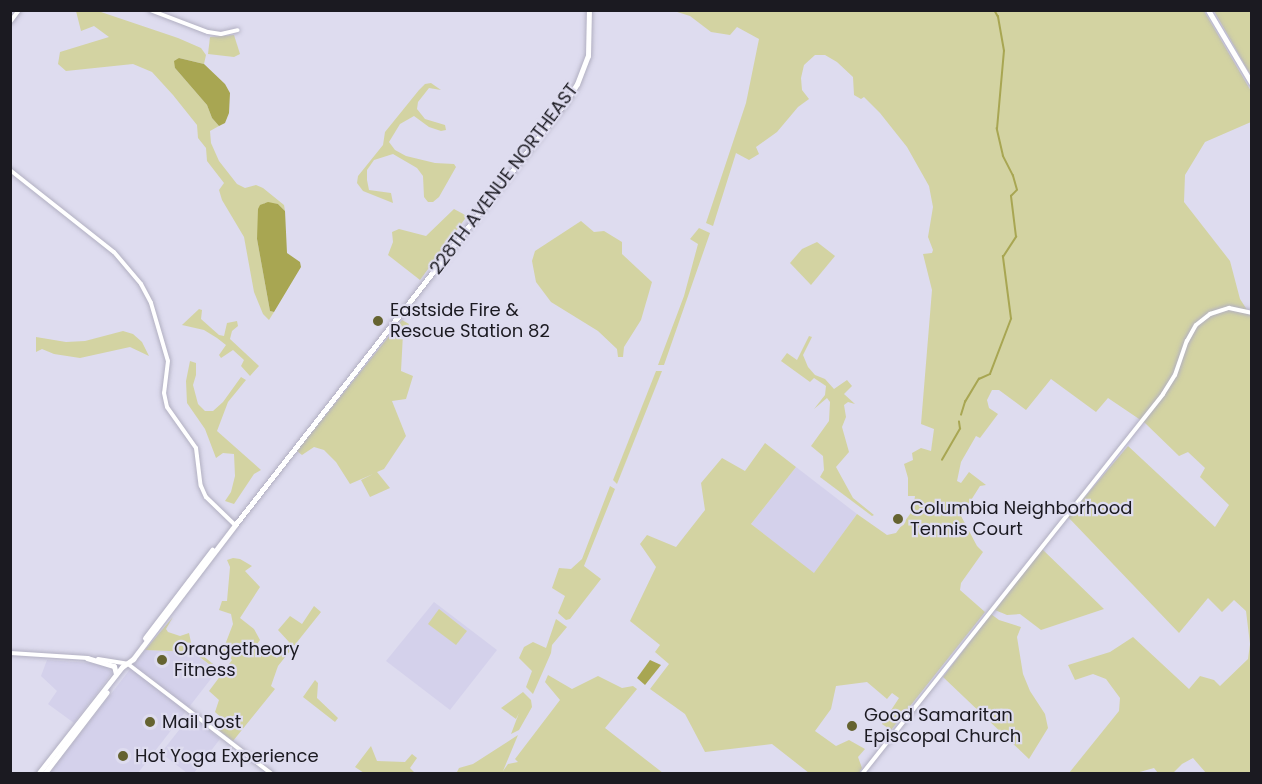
<!DOCTYPE html>
<style>
body{margin:0}
#map{position:relative;width:1262px;height:784px;overflow:hidden;background:#dedcef;font-family:Poppins,sans-serif}
div>[style]{position:absolute}
.built>*{inset:0;background:#d4d1eb}
.green>*{inset:0;background:#d3d3a2}
.water>*{inset:0;background:#a8a652}
.stream>*{height:1.5px;margin:-0.75px;padding:0 0.75px;transform-origin:0.75px;border-radius:0.75px;background:#a8a652}
.roads{filter:drop-shadow(0 0 2px #b1afc1) drop-shadow(0 0 2px #b1afc1)}
.minor>*{height:4px;margin:-2px;padding:0 2px;transform-origin:2px;border-radius:2px;background:#fff}
.major>*{height:5px;margin:-2.5px;padding:0 2.5px;transform-origin:2.5px;border-radius:2.5px;background:#fff}
.dots>*{width:16px;height:16px;translate:-50% -50%;box-sizing:border-box;border:3px solid #dedcef;border-radius:50%}
span{translate:-50% -50%;white-space:nowrap;text-align:center;line-height:1.15;-webkit-text-stroke:4.5px #dedcef;paint-order:stroke}
.street-label{font-size:18px;color:#1b1a21}
.poi-label{font-size:18px;color:#1b1a21}
.left{translate:0 -50%;text-align:left}
.frame{position:absolute;inset:0;border:12px solid #1b1a21;pointer-events:none}
</style>
<div id="map">
<div class="built">
<i style="clip-path:polygon(796px 467px,857px 514px,814px 574px,751px 524px)"></i>
<i style="clip-path:polygon(434px 602px,497px 650px,450px 710px,386px 661px)"></i>
<i style="clip-path:polygon(145px 650px,193px 652px,217px 671px,138px 773px,49px 774px)"></i>
<i style="clip-path:polygon(47px 660px,105px 664px,112px 673px,74px 723px,48px 704px,57px 691px,41px 676px)"></i>
<i style="clip-path:polygon(190px 716px,220px 739px,194px 773px,187px 773px,161px 753px)"></i>
</div>
<div class="green">
<i style="clip-path:polygon(76px 11px,98px 11px,178px 38px,201px 48px,206px 55px,204px 64px,179px 58px,175px 68px,207px 105px,212px 118px,219px 126px,210px 131px,211px 143px,219px 161px,237px 184px,245px 188px,256px 185px,263px 188px,284px 205px,285px 211px,278px 204px,264px 203px,257px 239px,270px 311px,274px 312px,269px 320px,263px 314px,254px 292px,244px 237px,222px 200px,219px 190px,224px 183px,207px 161px,206px 148px,198px 138px,197px 125px,173px 95px,152px 72px,133px 64px,66px 71px,58px 64px,60px 52px,109px 37px,94px 26px,81px 31px)"></i>
<i style="clip-path:polygon(674px 11px,1204px 11px,1251px 91px,1251px 122px,1205px 142px,1185px 175px,1184px 202px,1230px 261px,1240px 299px,1251px 316px,1251px 773px,1206px 773px,1193px 758px,1182px 764px,1173px 773px,1158px 773px,1154px 768px,1136px 773px,1069px 773px,1119px 711px,1120px 698px,1106px 679px,1093px 674px,1075px 680px,1068px 665px,1110px 652px,1133px 637px,1189px 689px,1200px 676px,1214px 680px,1220px 686px,1248px 659px,1250px 644px,1246px 611px,1234px 600px,1222px 612px,1208px 598px,1179px 633px,1068px 517px,1128px 446px,1215px 527px,1229px 505px,1200px 477px,1205px 468px,1188px 452px,1179px 456px,1145px 423px,1108px 398px,1096px 412px,1051px 379px,1026px 410px,999px 390px,992px 390px,987px 400px,989px 408px,998px 414px,980px 438px,976px 436px,961px 462px,957px 481px,961px 483px,969px 472px,986px 485px,980px 486px,961px 516px,977px 546px,983px 552px,961px 583px,960px 590px,985px 612px,891px 730px,882px 724px,899px 698px,892px 693px,887px 699px,867px 682px,836px 686px,831px 709px,815px 731px,836px 746px,849px 740px,865px 749px,858px 757px,862px 768px,859px 773px,809px 773px,772px 744px,705px 752px,685px 714px,650px 689px,669px 664px,655px 652px,660px 645px,630px 621px,656px 567px,640px 544px,647px 535px,676px 547px,705px 510px,701px 483px,722px 458px,745px 471px,765px 443px,796px 467px,751px 524px,814px 573px,857px 514px,887px 535px,896px 533px,913px 510px,915px 496px,908px 496px,908px 478px,904px 464px,913px 460px,912px 453px,921px 448px,931px 451px,934px 429px,921px 424px,932px 290px,923px 254px,932px 253px,933px 250px,928px 237px,933px 207px,929px 186px,907px 147px,880px 113px,864px 97px,861px 99px,854px 95px,853px 77px,837px 62px,825px 55px,815px 55px,804px 65px,801px 78px,802px 90px,809px 99px,798px 107px,777px 132px,756px 147px,759px 154px,749px 160px,736px 153px,713px 226px,706px 223px,746px 103px,759px 39px,737px 27px,730px 35px,711px 32px,690px 16px)"></i>
<i style="clip-path:polygon(1214px 11px,1251px 11px,1251px 76px,1229px 37px)"></i>
<i style="clip-path:polygon(234px 35px,240px 54px,234px 57px,208px 54px,210px 37px)"></i>
<i style="clip-path:polygon(431px 83px,441px 90px,429px 88px,418px 102px,417px 109px,425px 119px,445px 125px,446px 130px,441px 131px,429px 127px,414px 116px,400px 124px,389px 142px,395px 150px,406px 156px,435px 163px,454px 164px,456px 167px,439px 197px,433px 202px,428px 202px,424px 197px,423px 176px,417px 168px,393px 154px,374px 160px,367px 170px,367px 180px,369px 190px,391px 193px,393px 203px,363px 191px,357px 183px,358px 176px,383px 145px,385px 132px,419px 90px,425px 84px)"></i>
<i style="clip-path:polygon(454px 209px,467px 216px,420px 280px,388px 255px,393px 242px,392px 232px,399px 229px,426px 236px)"></i>
<i style="clip-path:polygon(581px 221px,594px 232px,604px 231px,622px 242px,622px 254px,652px 282px,641px 320px,624px 347px,623px 357px,618px 357px,617px 349px,598px 331px,551px 302px,536px 282px,532px 261px,535px 251px)"></i>
<i style="clip-path:polygon(699px 228px,710px 233px,664px 365px,658px 365px,684px 296px,698px 244px,690px 239px)"></i>
<i style="clip-path:polygon(817px 242px,835px 256px,811px 285px,790px 263px,802px 249px)"></i>
<i style="clip-path:polygon(199px 309px,202px 310px,201px 319px,219px 335px,224px 336px,227px 323px,237px 321px,238px 326px,232px 331px,230px 339px,259px 366px,250px 376px,241px 366px,244px 360px,233px 350px,221px 358px,219px 355px,226px 345px,217px 338px,204px 330px,182px 325px)"></i>
<i style="clip-path:polygon(402px 320px,409px 324px,403px 334px,401px 371px,413px 376px,406px 399px,392px 401px,406px 436px,384px 469px,377px 472px,390px 488px,370px 497px,361px 480px,373px 474px,350px 484px,336px 462px,324px 450px,314px 447px,302px 455px,297px 451px)"></i>
<i style="clip-path:polygon(123px 331px,133px 334px,142px 342px,149px 356px,130px 347px,80px 358px,54px 354px,42px 349px,36px 352px,36px 337px,66px 342px,85px 341px)"></i>
<i style="clip-path:polygon(809px 336px,812px 337px,803px 355px,808px 367px,815px 375px,825px 379px,834px 389px,847px 380px,852px 386px,844px 394px,855px 404px,848px 402px,844px 405px,846px 417px,842px 427px,849px 452px,836px 467px,853px 498px,874px 515px,872px 516px,820px 477px,824px 470px,823px 456px,811px 446px,829px 421px,830px 402px,827px 398px,814px 409px,825px 395px,826px 386px,814px 378px,810px 382px,781px 361px,787px 353px,797px 360px)"></i>
<i style="clip-path:polygon(190px 361px,196px 363px,196px 375px,193px 385px,198px 404px,205px 411px,213px 411px,223px 402px,241px 377px,246px 380px,228px 402px,217px 431px,261px 470px,254px 474px,234px 504px,225px 501px,231px 492px,235px 476px,234px 454px,223px 453px,216px 458px,205px 429px,187px 403px,186px 381px)"></i>
<i style="clip-path:polygon(656px 371px,662px 371px,617px 484px,613px 480px)"></i>
<i style="clip-path:polygon(610px 486px,615px 489px,584px 566px,601px 579px,570px 619px,566px 620px,558px 613px,565px 596px,552px 588px,559px 568px,571px 569px,582px 559px)"></i>
<i style="clip-path:polygon(1042px 549px,1104px 609px,1041px 630px,1020px 614px,1007px 615px,995px 610px)"></i>
<i style="clip-path:polygon(233px 558px,240px 559px,252px 566px,245px 571px,260px 587px,240px 618px,254px 629px,260px 640px,255px 647px,267px 657px,271px 653px,277px 658px,289px 642px,278px 630px,290px 616px,302px 624px,314px 606px,321px 612px,278px 666px,271px 686px,275px 689px,233px 741px,217px 729px,224px 720px,215px 712px,219px 700px,209px 691px,221px 675px,218px 671px,193px 652px,145px 650px,173px 617px,166px 629px,168px 632px,180px 636px,189px 633px,192px 647px,223px 672px,232px 660px,223px 650px,233px 624px,231px 614px,219px 610px,222px 601px,227px 601px,230px 567px,227px 560px)"></i>
<i style="clip-path:polygon(439px 609px,467px 631px,456px 645px,428px 624px)"></i>
<i style="clip-path:polygon(991px 614px,999px 620px,1021px 627px,1017px 637px,1023px 674px,1030px 691px,1045px 714px,1048px 728px,1029px 759px,943px 677px)"></i>
<i style="clip-path:polygon(556px 619px,567px 627px,552px 645px,551px 653px,533px 694px,526px 687px,532px 671px,519px 658px,524px 647px,533px 642px,546px 648px)"></i>
<i style="clip-path:polygon(548px 675px,572px 689px,598px 676px,622px 688px,633px 686px,637px 689px,605px 728px,663px 773px,456px 774px,459px 768px,473px 764px,518px 735px,503px 771px,508px 764px,518px 762px,515px 759px,560px 700px,545px 682px)"></i>
<i style="clip-path:polygon(315px 680px,318px 683px,317px 698px,338px 718px,335px 722px,303px 697px)"></i>
<i style="clip-path:polygon(523px 692px,531px 700px,532px 707px,519px 730px,511px 734px,519px 713px,516px 719px,501px 708px)"></i>
<i style="clip-path:polygon(371px 746px,377px 761px,405px 762px,412px 754px,417px 758px,410px 768px,415px 773px,364px 773px,355px 767px)"></i>
</div>
<div class="water">
<i style="clip-path:polygon(179px 58px,204px 64px,225px 84px,230px 93px,229px 113px,225px 123px,219px 126px,212px 118px,207px 105px,175px 68px,174px 61px)"></i>
<i style="clip-path:polygon(268px 202px,278px 204px,285px 211px,287px 253px,300px 262px,301px 267px,274px 312px,270px 311px,257px 239px,258px 209px,260px 205px)"></i>
<i style="clip-path:polygon(650px 660px,661px 665px,645px 685px,637px 678px)"></i>
</div>
<div class="stream">
<i style="left:961px;top:415px;width:14px;rotate:-73deg"></i>
<i style="left:965px;top:402px;width:27px;rotate:-59deg"></i>
<i style="left:979px;top:379px;width:12px;rotate:-24deg"></i>
<i style="left:990px;top:374px;width:59px;rotate:-69.1deg"></i>
<i style="left:1011px;top:319px;width:63px;rotate:-97.4deg"></i>
<i style="left:1003px;top:257px;width:24px;rotate:-57deg"></i>
<i style="left:1016px;top:237px;width:41px;rotate:-97deg"></i>
<i style="left:1011px;top:196px;width:8px;rotate:-45deg"></i>
<i style="left:1017px;top:190px;width:15px;rotate:-106deg"></i>
<i style="left:1013px;top:176px;width:22px;rotate:-117deg"></i>
<i style="left:1003px;top:156px;width:28px;rotate:-103deg"></i>
<i style="left:997px;top:129px;width:78px;rotate:-84.9deg"></i>
<i style="left:1004px;top:51px;width:35px;rotate:-100deg"></i>
<i style="left:998px;top:17px;width:8px;rotate:-120deg"></i>
<i style="left:942px;top:460px;width:36px;rotate:-60deg"></i>
<i style="left:960px;top:429px;width:7px;rotate:-98deg"></i>
</div>
<div class="roads">
<div class="minor">
<i style="left:150px;top:10px;width:62px;rotate:20.8deg"></i>
<i style="left:208px;top:32px;width:13px;rotate:9deg"></i>
<i style="left:221px;top:34px;width:17px;rotate:-13deg"></i>
<i style="left:10px;top:22px;width:15px;rotate:-53deg"></i>
<i style="left:10px;top:170px;width:132px;rotate:38.3deg"></i>
<i style="left:114px;top:252px;width:42px;rotate:49.8deg"></i>
<i style="left:141px;top:284px;width:21px;rotate:62deg"></i>
<i style="left:151px;top:303px;width:60px;rotate:73.7deg"></i>
<i style="left:168px;top:361px;width:32px;rotate:97deg"></i>
<i style="left:164px;top:393px;width:14px;rotate:78deg"></i>
<i style="left:167px;top:407px;width:50px;rotate:54.7deg"></i>
<i style="left:196px;top:448px;width:38px;rotate:83deg"></i>
<i style="left:201px;top:486px;width:12px;rotate:66deg"></i>
<i style="left:206px;top:497px;width:40px;rotate:44deg"></i>
<i style="left:10px;top:653px;width:78px;rotate:3.7deg"></i>
<i style="left:98px;top:659px;width:30px;rotate:9deg"></i>
<i style="left:128px;top:664px;width:181px;rotate:37.4deg"></i>
<i style="left:862px;top:774px;width:485px;rotate:-51.6deg"></i>
<i style="left:1163px;top:394px;width:22px;rotate:-58deg"></i>
<i style="left:1175px;top:375px;width:36px;rotate:-71deg"></i>
<i style="left:1187px;top:341px;width:18px;rotate:-61deg"></i>
<i style="left:1196px;top:325px;width:18px;rotate:-38deg"></i>
<i style="left:1210px;top:314px;width:20px;rotate:-18deg"></i>
<i style="left:1229px;top:308px;width:24px;rotate:12deg"></i>
</div>
<div class="major">
<i style="left:1208px;top:10px;width:86px;rotate:59.3deg"></i>
<i style="left:145px;top:638px;width:111px;rotate:-52.7deg"></i>
<i style="left:87px;top:658px;width:28px;rotate:17deg"></i>
<i style="left:114px;top:666px;width:8px;rotate:76deg"></i>
<i style="left:38px;top:774px;width:136px;rotate:-51.9deg"></i>
<i style="left:122px;top:667px;width:14px;rotate:-36deg"></i>
<i style="left:133px;top:659px;width:168px;rotate:-52.7deg"></i>
<i style="left:235px;top:525px;width:536px;rotate:-51.97deg"></i>
<i style="left:565px;top:103px;width:22px;rotate:-58deg"></i>
<i style="left:577px;top:84px;width:30px;rotate:-69deg"></i>
<i style="left:588px;top:56px;width:46px;rotate:-88.8deg"></i>
<i style="left:44px;top:774px;width:103px;rotate:-52.5deg"></i>
</div>
</div>
<div class="dots">
<i style="left:378px;top:321px;background:#656330"></i>
<i style="left:898px;top:519px;background:#656330"></i>
<i style="left:162px;top:660px;background:#656330"></i>
<i style="left:150px;top:722px;background:#656330"></i>
<i style="left:852px;top:726px;background:#656330"></i>
<i style="left:123px;top:756px;background:#656330"></i>
</div>
<div class="street-label">
<span style="left:504px;top:179px;rotate:-53deg">228TH AVENUE NORTHEAST</span>
</div>
<div class="poi-label">
<span class="left" style="left:390px;top:321px">Eastside Fire &amp;<br>Rescue Station 82</span>
<span class="left" style="left:910px;top:519px">Columbia Neighborhood<br>Tennis Court</span>
<span class="left" style="left:174px;top:660px">Orangetheory<br>Fitness</span>
<span class="left" style="left:864px;top:726px">Good Samaritan<br>Episcopal Church</span>
<span class="left" style="left:162px;top:722px">Mail Post</span>
<span class="left" style="left:135px;top:756px">Hot Yoga Experience</span>
</div>
<div class="frame"></div>
</div>
